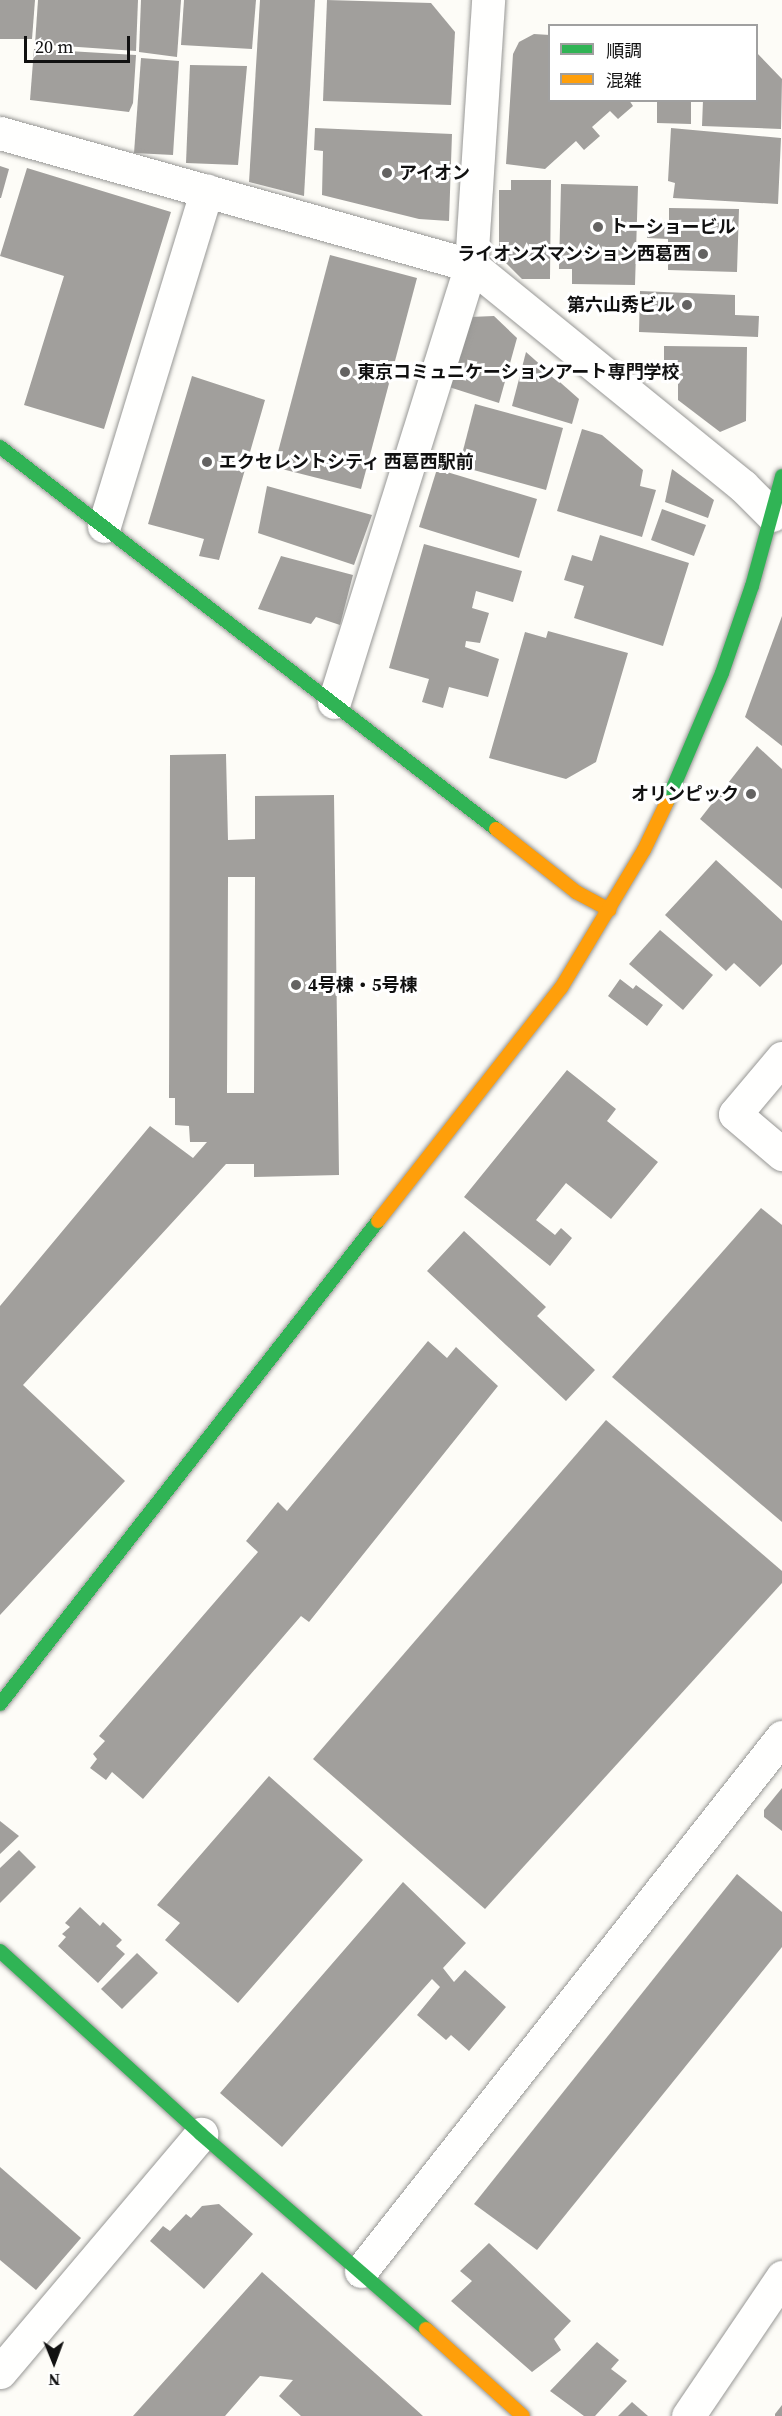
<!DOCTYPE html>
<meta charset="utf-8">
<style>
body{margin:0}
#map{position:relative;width:782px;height:2416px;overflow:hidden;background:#fdfcf7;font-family:"Source Serif 4","Noto Sans JP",serif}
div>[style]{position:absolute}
.building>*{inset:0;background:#a19f9c}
.roads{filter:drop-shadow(0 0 2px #979795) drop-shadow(0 0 2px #979795)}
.street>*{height:33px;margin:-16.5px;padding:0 16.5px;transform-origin:16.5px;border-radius:16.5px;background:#fffffe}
.fast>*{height:14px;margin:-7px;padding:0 7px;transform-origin:7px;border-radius:7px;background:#30b455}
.slow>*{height:14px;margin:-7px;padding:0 7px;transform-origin:7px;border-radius:7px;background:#ff9f0a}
.dots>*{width:16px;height:16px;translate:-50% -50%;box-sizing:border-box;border:3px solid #fff;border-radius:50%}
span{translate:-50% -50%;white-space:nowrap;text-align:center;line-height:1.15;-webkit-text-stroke:6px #fff;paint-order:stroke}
.poi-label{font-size:18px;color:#111;font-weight:700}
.left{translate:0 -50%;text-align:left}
.right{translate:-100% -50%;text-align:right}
.legend{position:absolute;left:548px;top:24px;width:210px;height:78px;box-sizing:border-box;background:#fff;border:2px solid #a0a0a0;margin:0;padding:8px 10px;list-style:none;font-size:18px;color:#111}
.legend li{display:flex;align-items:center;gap:12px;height:30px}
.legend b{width:30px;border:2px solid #a0a0a0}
.north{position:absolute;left:24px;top:2332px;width:60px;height:60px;-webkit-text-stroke:4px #fff;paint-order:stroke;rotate:179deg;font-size:16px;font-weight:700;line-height:24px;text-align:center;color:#111}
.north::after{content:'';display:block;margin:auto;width:21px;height:27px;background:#111;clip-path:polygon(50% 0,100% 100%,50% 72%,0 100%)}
.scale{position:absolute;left:24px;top:36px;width:106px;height:27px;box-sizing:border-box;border:3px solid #111;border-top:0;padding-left:8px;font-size:18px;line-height:21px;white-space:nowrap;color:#111;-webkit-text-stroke:4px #fff;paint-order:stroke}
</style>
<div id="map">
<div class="building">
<i style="clip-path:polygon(0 0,35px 0,32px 39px,0 39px)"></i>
<i style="clip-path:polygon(38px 0,138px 0,136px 51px,35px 44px)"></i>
<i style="clip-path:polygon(141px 0,181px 0,177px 57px,139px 52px)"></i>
<i style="clip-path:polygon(184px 0,256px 0,252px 49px,181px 45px)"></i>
<i style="clip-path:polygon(260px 0,315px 0,304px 196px,249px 182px)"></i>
<i style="clip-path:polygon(327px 0,431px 3px,455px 32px,451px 105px,323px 101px)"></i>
<i style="clip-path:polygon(534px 34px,550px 35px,550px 100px,629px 100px,633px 106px,618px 119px,610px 111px,592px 127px,600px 136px,584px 150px,576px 141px,545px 169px,506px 164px,513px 54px,519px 42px)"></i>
<i style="clip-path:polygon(34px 49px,136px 55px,133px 103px,129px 112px,30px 100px)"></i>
<i style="clip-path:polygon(756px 52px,782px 79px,781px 129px,702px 126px,703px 100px,756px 100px)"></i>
<i style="clip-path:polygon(141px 58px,179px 61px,173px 155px,134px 153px)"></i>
<i style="clip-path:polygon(190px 65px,247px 66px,238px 165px,186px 163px)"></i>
<i style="clip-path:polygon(657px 100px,691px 100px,691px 124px,657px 123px)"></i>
<i style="clip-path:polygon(315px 128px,452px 134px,449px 221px,419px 219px,322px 195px,323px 151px,314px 150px)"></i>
<i style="clip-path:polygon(671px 128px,781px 138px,778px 204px,673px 198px,675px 183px,668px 181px)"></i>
<i style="clip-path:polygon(0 166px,9px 169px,1px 198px,0 198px)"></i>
<i style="clip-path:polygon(27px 168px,171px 212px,104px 429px,24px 405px,64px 276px,0 256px)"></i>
<i style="clip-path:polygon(511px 180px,551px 180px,550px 279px,522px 279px,499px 256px,499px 190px,511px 190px)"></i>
<i style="clip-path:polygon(561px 184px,638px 186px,635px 285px,572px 284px,572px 269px,559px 269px)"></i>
<i style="clip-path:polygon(669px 208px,739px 209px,737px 272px,668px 270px,668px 239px,647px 238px,648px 222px,669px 222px)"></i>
<i style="clip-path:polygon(330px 255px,417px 278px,361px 489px,274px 467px)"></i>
<i style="clip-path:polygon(640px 291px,735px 295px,735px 315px,759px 316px,758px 337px,639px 332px)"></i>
<i style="clip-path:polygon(494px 316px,517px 338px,499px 403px,449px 387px,470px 317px)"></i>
<i style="clip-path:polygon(664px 346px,747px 347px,746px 421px,720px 432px,678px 400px,678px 362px,664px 362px)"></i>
<i style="clip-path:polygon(526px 352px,579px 399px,572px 424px,512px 406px)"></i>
<i style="clip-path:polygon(192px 376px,265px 400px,219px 560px,199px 556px,204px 539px,148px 524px)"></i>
<i style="clip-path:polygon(475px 404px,563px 428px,546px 490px,459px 466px)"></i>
<i style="clip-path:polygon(582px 429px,602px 435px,643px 470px,640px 486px,656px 490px,642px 537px,557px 511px)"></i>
<i style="clip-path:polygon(437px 469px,537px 499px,519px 558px,419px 527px)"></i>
<i style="clip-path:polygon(672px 469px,714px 500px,708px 518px,665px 502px)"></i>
<i style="clip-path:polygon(267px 486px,372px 515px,354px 565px,258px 533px)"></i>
<i style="clip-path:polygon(662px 509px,706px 525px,694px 556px,651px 540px)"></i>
<i style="clip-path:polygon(600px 535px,689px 563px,663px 646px,574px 618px,584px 586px,564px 580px,572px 555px,592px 561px)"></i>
<i style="clip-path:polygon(424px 544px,522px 571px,513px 602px,476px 591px,472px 608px,489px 613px,480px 643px,466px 641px,465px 647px,499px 659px,488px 697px,449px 687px,443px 708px,422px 702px,429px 679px,389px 668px)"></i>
<i style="clip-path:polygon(281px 556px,353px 575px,340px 625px,316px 617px,311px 624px,258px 609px)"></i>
<i style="clip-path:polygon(782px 616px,782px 746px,745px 717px)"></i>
<i style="clip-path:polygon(548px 631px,628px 653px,596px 762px,566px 779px,489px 758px,525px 632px,546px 638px)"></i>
<i style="clip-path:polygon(757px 746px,782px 769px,782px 889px,700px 819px)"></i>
<i style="clip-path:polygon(evenodd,226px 754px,228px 840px,255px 839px,255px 796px,334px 795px,339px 1175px,254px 1177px,254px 1164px,226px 1164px,23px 1385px,125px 1481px,0 1615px,0 1306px,150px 1126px,193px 1158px,207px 1142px,190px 1142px,189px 1126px,175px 1125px,175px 1098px,169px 1098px,170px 755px,226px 754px,228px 877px,255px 877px,254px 1093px,227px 1093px,228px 877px)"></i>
<i style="clip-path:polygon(716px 860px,782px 921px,782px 964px,760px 987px,734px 963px,726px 971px,665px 915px)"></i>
<i style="clip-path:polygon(660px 930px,713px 975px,683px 1010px,629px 964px)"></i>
<i style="clip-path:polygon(620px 979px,633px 989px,636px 985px,663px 1005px,647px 1026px,608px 996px)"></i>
<i style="clip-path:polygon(567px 1070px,616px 1109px,607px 1121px,658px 1162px,611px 1219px,566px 1183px,536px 1220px,555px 1235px,561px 1228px,572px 1238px,550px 1266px,464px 1197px)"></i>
<i style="clip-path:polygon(761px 1208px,782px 1225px,782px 1522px,612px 1377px)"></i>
<i style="clip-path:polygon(464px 1231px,546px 1307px,537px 1316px,595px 1370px,566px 1401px,427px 1271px)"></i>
<i style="clip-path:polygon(428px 1341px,447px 1358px,456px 1347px,498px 1386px,309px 1622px,301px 1616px,143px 1799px,112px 1772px,106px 1780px,90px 1768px,97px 1759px,93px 1754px,105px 1741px,99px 1736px,258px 1552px,246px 1541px,278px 1502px,287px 1511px)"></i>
<i style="clip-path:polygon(606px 1420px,782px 1571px,782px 1583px,485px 1909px,313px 1759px)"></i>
<i style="clip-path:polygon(269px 1776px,363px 1860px,238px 2003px,165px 1940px,180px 1923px,157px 1905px)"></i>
<i style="clip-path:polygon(782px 1788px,782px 1831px,764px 1817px,764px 1810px)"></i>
<i style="clip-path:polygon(0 1821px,19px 1836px,0 1854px)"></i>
<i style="clip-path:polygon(19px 1850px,36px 1867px,0 1903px,0 1868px)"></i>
<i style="clip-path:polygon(737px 1874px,782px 1912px,782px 1947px,537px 2250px,474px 2204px)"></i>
<i style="clip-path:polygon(403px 1882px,466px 1943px,443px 1968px,454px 1982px,465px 1970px,506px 2007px,469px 2051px,451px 2035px,446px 2040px,417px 2015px,440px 1987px,432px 1979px,282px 2147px,220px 2093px)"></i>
<i style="clip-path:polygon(80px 1907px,100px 1926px,103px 1922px,122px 1940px,116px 1946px,125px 1954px,98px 1983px,58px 1946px,66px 1937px,62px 1934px,70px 1927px,65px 1923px)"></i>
<i style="clip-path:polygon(137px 1953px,158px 1973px,122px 2009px,101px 1989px)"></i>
<i style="clip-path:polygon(0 2167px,81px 2238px,36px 2290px,0 2260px)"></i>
<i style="clip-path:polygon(219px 2204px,253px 2234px,204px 2289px,150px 2241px,163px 2226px,170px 2231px,186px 2214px,191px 2218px,202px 2206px)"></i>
<i style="clip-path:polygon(489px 2243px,571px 2321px,554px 2339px,561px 2350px,532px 2372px,451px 2301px,472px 2281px,460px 2271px)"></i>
<i style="clip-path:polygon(262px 2272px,413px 2407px,423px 2416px,301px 2416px,279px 2396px,293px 2380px,260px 2376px,225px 2416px,133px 2416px)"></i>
<i style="clip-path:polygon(597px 2342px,619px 2360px,611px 2369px,627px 2381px,595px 2416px,584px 2416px,550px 2391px)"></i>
<i style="clip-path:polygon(632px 2402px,648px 2416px,618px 2416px)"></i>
<i style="clip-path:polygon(782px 2405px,782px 2416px,775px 2416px,775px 2414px)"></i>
</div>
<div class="roads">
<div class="street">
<i style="left:0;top:133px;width:489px;rotate:15.7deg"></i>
<i style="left:471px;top:265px;width:350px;rotate:39.1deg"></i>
<i style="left:743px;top:486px;width:41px;rotate:45deg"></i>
<i style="left:104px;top:526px;width:351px;rotate:-73deg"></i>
<i style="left:334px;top:702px;width:458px;rotate:-72.6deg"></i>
<i style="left:471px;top:265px;width:266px;rotate:-86.3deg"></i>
<i style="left:782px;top:1058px;width:73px;rotate:130deg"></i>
<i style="left:735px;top:1114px;width:62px;rotate:40.4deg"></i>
<i style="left:361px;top:2271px;width:680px;rotate:-51.75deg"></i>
<i style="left:0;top:2372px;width:312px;rotate:-49.8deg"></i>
<i style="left:688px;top:2416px;width:168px;rotate:-55.9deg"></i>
</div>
<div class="fast">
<i style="left:0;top:447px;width:626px;rotate:37.6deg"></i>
<i style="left:667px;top:802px;width:140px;rotate:-66.9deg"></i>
<i style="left:722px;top:673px;width:92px;rotate:-71deg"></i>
<i style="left:752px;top:586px;width:114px;rotate:-74.7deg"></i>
<i style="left:0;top:1704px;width:613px;rotate:-51.95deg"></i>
<i style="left:0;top:1951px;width:272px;rotate:42.3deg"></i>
<i style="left:201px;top:2134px;width:298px;rotate:40.9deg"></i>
</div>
<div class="slow">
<i style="left:496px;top:829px;width:102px;rotate:38.2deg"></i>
<i style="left:576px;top:892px;width:38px;rotate:28deg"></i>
<i style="left:378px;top:1221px;width:296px;rotate:-51.9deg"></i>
<i style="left:561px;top:988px;width:161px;rotate:-59deg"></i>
<i style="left:644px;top:850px;width:53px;rotate:-64.4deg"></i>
<i style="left:426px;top:2329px;width:130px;rotate:41.9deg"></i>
</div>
</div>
<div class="dots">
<i style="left:387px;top:173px;background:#646362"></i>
<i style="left:598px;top:227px;background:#646362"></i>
<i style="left:703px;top:254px;background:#646362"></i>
<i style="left:687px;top:305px;background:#646362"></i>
<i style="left:345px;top:372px;background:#646362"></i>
<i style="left:207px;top:462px;background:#646362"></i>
<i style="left:751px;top:794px;background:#646362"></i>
<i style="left:296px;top:985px;background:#646362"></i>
</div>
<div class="poi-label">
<span class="left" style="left:399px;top:173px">アイオン</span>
<span class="left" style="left:610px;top:227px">トーショービル</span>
<span class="right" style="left:691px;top:254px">ライオンズマンション西葛西</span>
<span class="right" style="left:675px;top:305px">第六山秀ビル</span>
<span class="left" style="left:357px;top:372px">東京コミュニケーションアート専門学校</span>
<span class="left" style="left:219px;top:462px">エクセレントシティ 西葛西駅前</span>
<span class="right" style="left:739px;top:794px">オリンピック</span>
<span class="left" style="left:308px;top:985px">4号棟・5号棟</span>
</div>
<ul class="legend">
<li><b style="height:8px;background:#30b455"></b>順調</li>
<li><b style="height:8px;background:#ff9f0a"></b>混雑</li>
</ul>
<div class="north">N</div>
<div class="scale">20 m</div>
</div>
